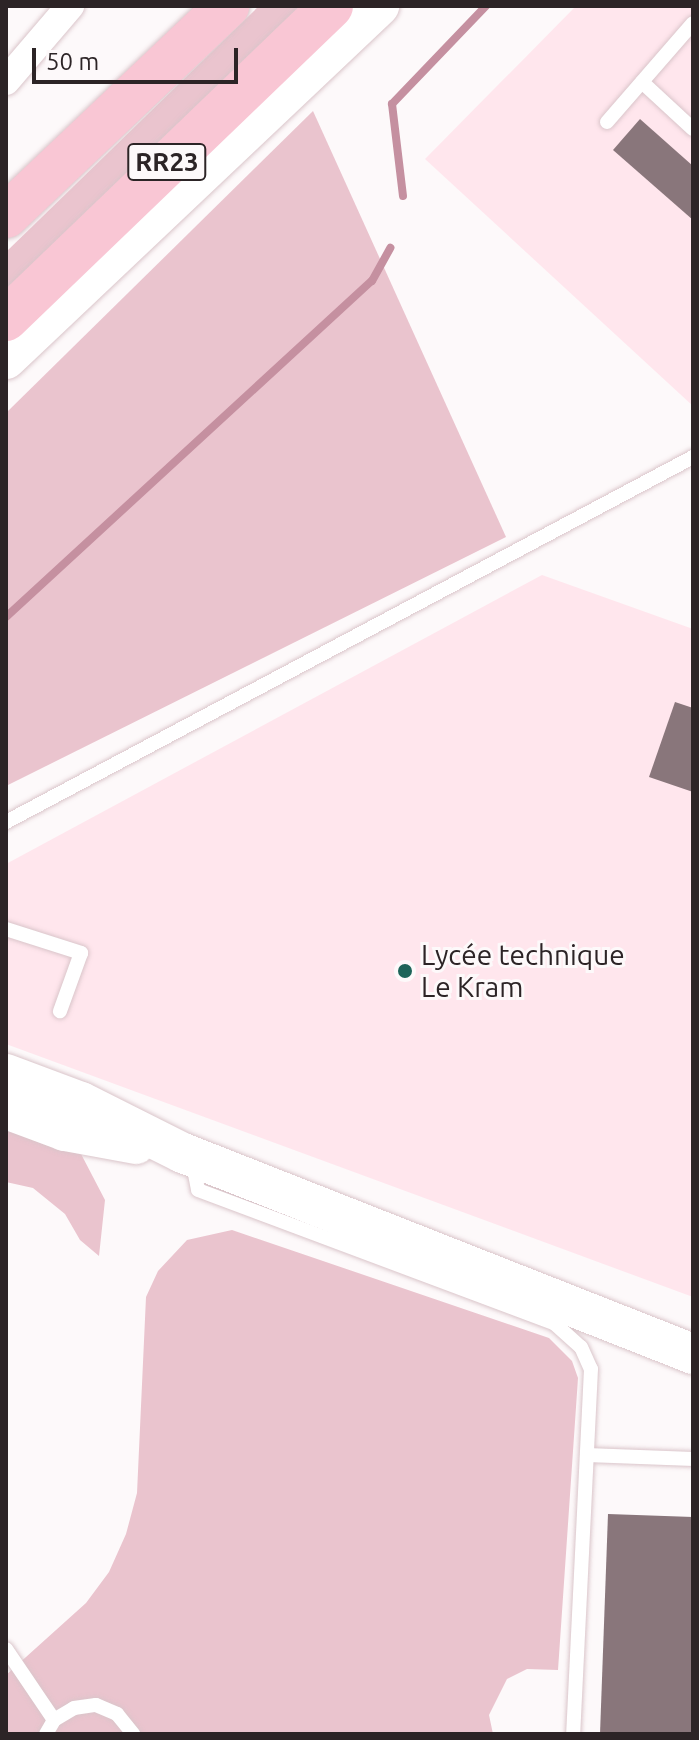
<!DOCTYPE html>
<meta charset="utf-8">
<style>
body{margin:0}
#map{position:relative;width:699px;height:1740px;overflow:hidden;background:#fdf9fa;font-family:Ubuntu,sans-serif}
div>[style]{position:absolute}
.built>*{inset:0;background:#ffe6ed}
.green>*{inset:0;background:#eac4ce}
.stream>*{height:8px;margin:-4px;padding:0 4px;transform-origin:4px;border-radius:4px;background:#c590a0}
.building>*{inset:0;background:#89767b}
.roads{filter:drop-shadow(0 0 2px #dac5ca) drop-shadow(0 0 2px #dac5ca)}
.lane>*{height:14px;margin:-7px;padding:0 7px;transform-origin:7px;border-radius:7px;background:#fff}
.street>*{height:28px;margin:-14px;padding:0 14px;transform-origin:14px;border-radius:14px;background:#fff}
.secondary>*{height:40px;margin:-20px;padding:0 20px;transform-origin:20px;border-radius:20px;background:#fff}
.highway>*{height:44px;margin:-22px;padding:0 22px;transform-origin:22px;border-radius:22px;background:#f9c6d4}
.dots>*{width:22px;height:22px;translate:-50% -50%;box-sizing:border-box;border:4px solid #fdf9fa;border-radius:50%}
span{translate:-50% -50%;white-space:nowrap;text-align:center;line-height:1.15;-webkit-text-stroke:6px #fdf9fa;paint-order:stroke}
.shield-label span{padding:2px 6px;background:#fdf9fa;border:2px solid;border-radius:6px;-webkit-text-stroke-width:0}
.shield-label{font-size:26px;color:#2c2426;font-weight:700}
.poi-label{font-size:28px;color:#2c2426}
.left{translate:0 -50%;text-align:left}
.frame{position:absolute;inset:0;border:8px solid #2c2426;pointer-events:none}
.scale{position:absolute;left:32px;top:48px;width:206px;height:36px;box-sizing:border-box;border:4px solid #2c2426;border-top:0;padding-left:10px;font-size:24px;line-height:28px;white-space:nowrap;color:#2c2426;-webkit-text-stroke:6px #fdf9fa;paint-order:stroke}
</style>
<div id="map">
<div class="built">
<i style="clip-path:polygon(576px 6px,693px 6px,693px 406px,425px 159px)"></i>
<i style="clip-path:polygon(542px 575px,693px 629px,693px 1297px,6px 1044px,6px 864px)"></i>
</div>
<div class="green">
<i style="clip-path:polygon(259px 6px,317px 6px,6px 311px,6px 252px)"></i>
<i style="clip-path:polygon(313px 111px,506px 537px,6px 786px,6px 413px)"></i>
<i style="clip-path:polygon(6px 1124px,80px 1152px,105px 1200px,99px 1256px,80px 1240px,65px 1214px,33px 1188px,6px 1182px)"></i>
<i style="clip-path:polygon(232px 1230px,549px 1338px,572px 1361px,578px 1378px,558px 1670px,527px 1669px,507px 1679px,489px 1715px,493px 1734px,6px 1734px,6px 1675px,86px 1603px,109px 1572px,126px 1534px,137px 1493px,146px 1297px,158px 1271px,187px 1240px)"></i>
</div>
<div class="stream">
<i style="left:403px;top:196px;width:93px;rotate:-96.8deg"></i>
<i style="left:392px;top:104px;width:136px;rotate:-46.2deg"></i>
<i style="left:6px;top:617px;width:497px;rotate:-42.6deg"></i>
<i style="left:372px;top:281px;width:38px;rotate:-61deg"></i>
</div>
<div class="building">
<i style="clip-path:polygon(640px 119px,693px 166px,693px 220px,613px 150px)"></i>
<i style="clip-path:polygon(675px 702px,693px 708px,693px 792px,649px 777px)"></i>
<i style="clip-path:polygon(608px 1514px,693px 1517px,693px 1734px,600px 1734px)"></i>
</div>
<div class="roads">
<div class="lane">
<i style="left:642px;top:82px;width:69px;rotate:42.7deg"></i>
<i style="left:607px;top:122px;width:131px;rotate:-49deg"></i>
<i style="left:6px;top:822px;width:778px;rotate:-27.98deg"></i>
<i style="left:6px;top:929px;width:79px;rotate:17.7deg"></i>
<i style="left:81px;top:953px;width:62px;rotate:109.9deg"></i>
<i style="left:193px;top:1164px;width:26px;rotate:79deg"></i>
<i style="left:198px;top:1190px;width:380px;rotate:20.5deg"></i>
<i style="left:554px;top:1323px;width:36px;rotate:42deg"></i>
<i style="left:581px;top:1347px;width:24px;rotate:66deg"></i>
<i style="left:591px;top:1369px;width:364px;rotate:92.8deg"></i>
<i style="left:587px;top:1455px;width:106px;rotate:2.2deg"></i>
<i style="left:6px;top:1649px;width:86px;rotate:55.9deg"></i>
<i style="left:46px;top:1734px;width:16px;rotate:-60deg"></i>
<i style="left:54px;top:1720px;width:23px;rotate:-31deg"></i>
<i style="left:74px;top:1708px;width:22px;rotate:-8deg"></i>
<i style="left:96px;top:1705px;width:23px;rotate:23deg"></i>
<i style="left:117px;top:1714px;width:26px;rotate:51deg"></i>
</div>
<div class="street">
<i style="left:6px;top:81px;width:99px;rotate:-49.5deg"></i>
</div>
<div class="secondary">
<i style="left:6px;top:359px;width:514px;rotate:-43.42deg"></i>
<i style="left:6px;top:1074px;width:80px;rotate:20.5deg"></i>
<i style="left:81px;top:1102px;width:114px;rotate:26.6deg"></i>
<i style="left:183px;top:1153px;width:548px;rotate:21.51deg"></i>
<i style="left:6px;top:1109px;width:63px;rotate:20.4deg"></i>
<i style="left:65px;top:1131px;width:72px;rotate:10.4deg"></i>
</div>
<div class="highway">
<i style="left:6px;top:216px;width:305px;rotate:-43.5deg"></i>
<i style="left:6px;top:319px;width:451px;rotate:-43.9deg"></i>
</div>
</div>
<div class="dots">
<i style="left:405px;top:971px;background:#1d6459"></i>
</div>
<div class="shield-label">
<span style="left:167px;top:162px">RR23</span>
</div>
<div class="poi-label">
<span class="left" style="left:421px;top:971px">Lycée technique<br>Le Kram</span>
</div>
<div class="frame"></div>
<div class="scale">50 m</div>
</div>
